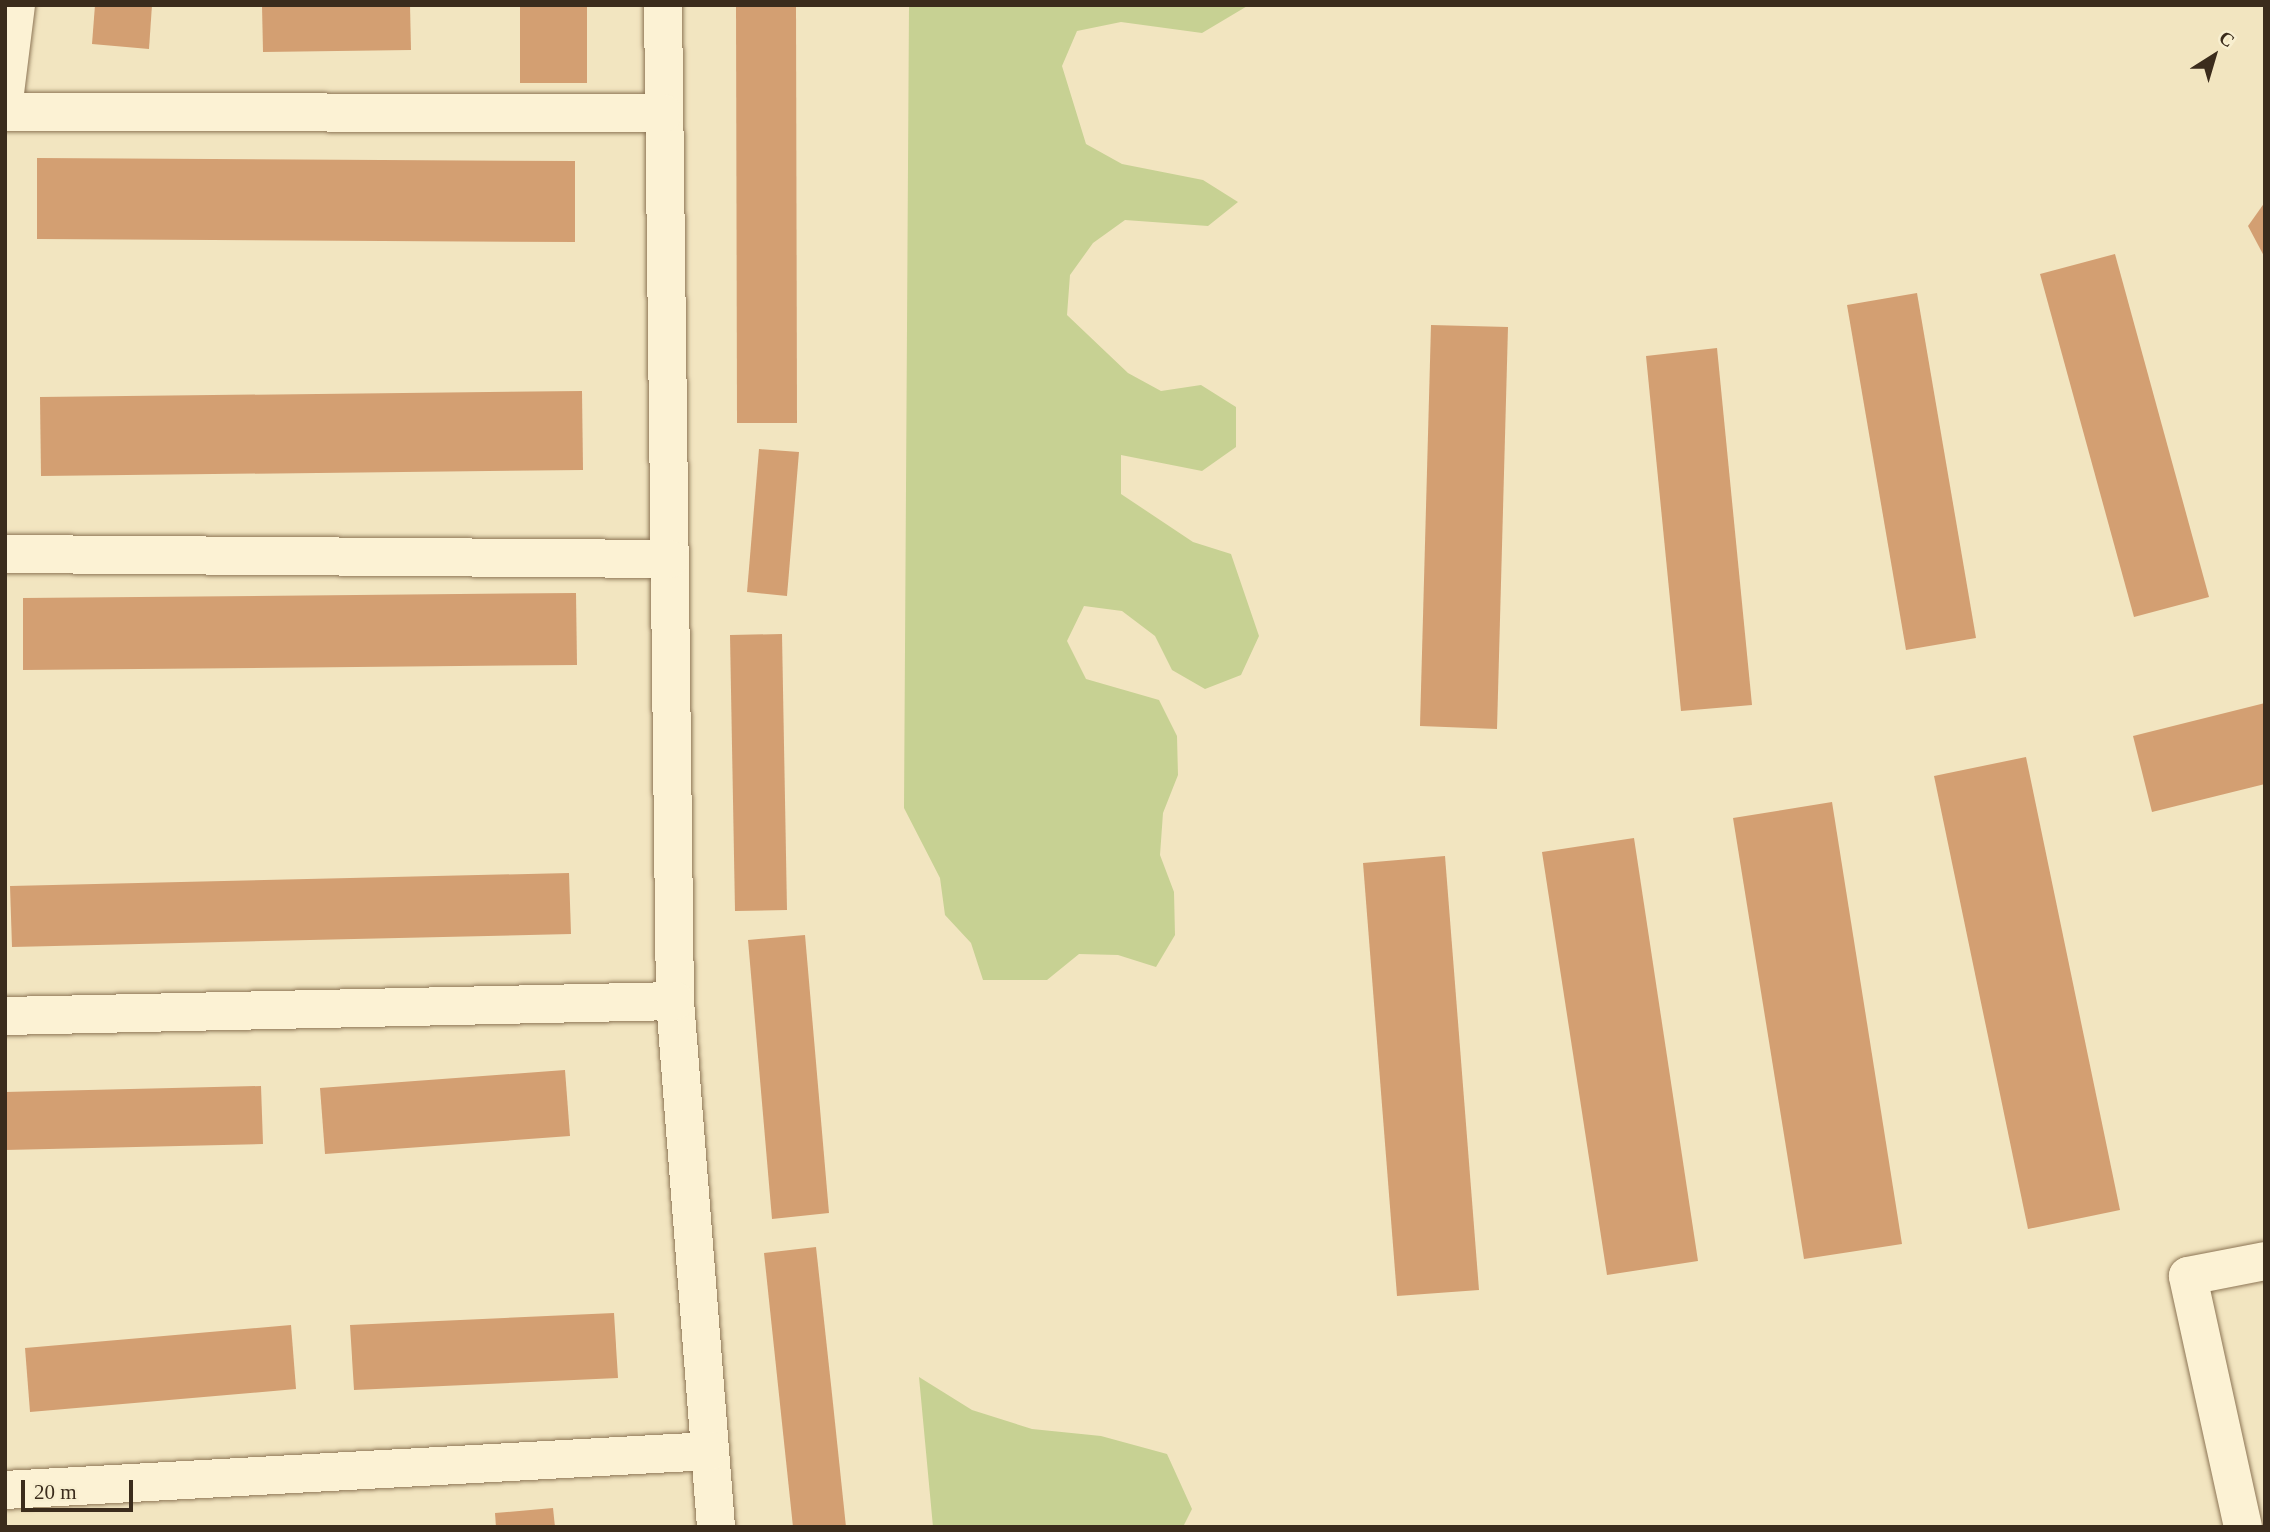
<!DOCTYPE html>
<meta charset="utf-8">
<style>
body{margin:0}
#map{position:relative;width:2270px;height:1532px;overflow:hidden;background:#f2e5c0;font-family:"Times New Roman",serif}
div>[style]{position:absolute}
.green>*{inset:0;background:#c7d193}
.building>*{inset:0;background:#d39f72}
.roads{filter:drop-shadow(0 0 2px #8d7656) drop-shadow(0 0 2px #8d7656)}
.minor>*{height:38px;margin:-19px;padding:0 19px;transform-origin:19px;border-radius:19px;background:#fcf2d4}
span{translate:-50% -50%;white-space:nowrap;text-align:center;line-height:1.15;-webkit-text-stroke:7px #f8efd0;paint-order:stroke}
.frame{position:absolute;inset:0;border:7px solid #3b2c1c;pointer-events:none}
.north{position:absolute;left:2179px;top:21px;width:70px;height:70px;-webkit-text-stroke:5px #f8efd0;paint-order:stroke;rotate:37deg;font-size:19px;font-weight:700;line-height:28px;text-align:center;color:#3b2c1c}
.north::after{content:'';display:block;margin:auto;width:24px;height:32px;background:#3b2c1c;clip-path:polygon(50% 0,100% 100%,50% 72%,0 100%)}
.scale{position:absolute;left:21px;top:1480px;width:112px;height:32px;box-sizing:border-box;border:4px solid #3b2c1c;border-top:0;padding-left:9px;font-size:21px;line-height:24px;white-space:nowrap;color:#3b2c1c;-webkit-text-stroke:5px #f8efd0;paint-order:stroke}
</style>
<div id="map">
<div class="green">
<i style="clip-path:polygon(909px 5px,1249px 5px,1202px 33px,1121px 22px,1077px 31px,1062px 66px,1086px 144px,1122px 164px,1203px 180px,1238px 202px,1208px 226px,1125px 220px,1093px 243px,1070px 275px,1067px 315px,1128px 373px,1161px 391px,1201px 385px,1236px 407px,1236px 447px,1202px 471px,1121px 455px,1121px 494px,1193px 542px,1231px 554px,1259px 636px,1241px 675px,1205px 689px,1172px 670px,1155px 636px,1122px 611px,1084px 606px,1067px 641px,1086px 679px,1159px 700px,1177px 736px,1178px 775px,1163px 813px,1160px 855px,1174px 892px,1175px 935px,1156px 967px,1118px 955px,1079px 954px,1047px 980px,983px 980px,971px 943px,945px 915px,940px 878px,904px 808px)"></i>
<i style="clip-path:polygon(919px 1377px,972px 1410px,1032px 1429px,1101px 1436px,1167px 1454px,1192px 1509px,1183px 1527px,933px 1527px)"></i>
</div>
<div class="building">
<i style="clip-path:polygon(95px 5px,152px 5px,149px 49px,92px 44px)"></i>
<i style="clip-path:polygon(262px 5px,410px 5px,411px 50px,263px 52px)"></i>
<i style="clip-path:polygon(520px 5px,587px 5px,587px 83px,520px 83px)"></i>
<i style="clip-path:polygon(736px 5px,796px 5px,797px 423px,737px 423px)"></i>
<i style="clip-path:polygon(37px 158px,575px 161px,575px 242px,37px 239px)"></i>
<i style="clip-path:polygon(2265px 202px,2265px 258px,2248px 226px)"></i>
<i style="clip-path:polygon(2115px 254px,2209px 597px,2134px 617px,2040px 274px)"></i>
<i style="clip-path:polygon(1917px 293px,1976px 638px,1906px 650px,1847px 305px)"></i>
<i style="clip-path:polygon(1431px 325px,1508px 327px,1497px 729px,1420px 726px)"></i>
<i style="clip-path:polygon(1717px 348px,1752px 705px,1681px 711px,1646px 356px)"></i>
<i style="clip-path:polygon(582px 391px,583px 470px,41px 476px,40px 397px)"></i>
<i style="clip-path:polygon(759px 449px,799px 452px,787px 596px,747px 592px)"></i>
<i style="clip-path:polygon(576px 593px,577px 665px,23px 670px,23px 598px)"></i>
<i style="clip-path:polygon(782px 634px,787px 910px,735px 911px,730px 635px)"></i>
<i style="clip-path:polygon(2265px 703px,2265px 784px,2152px 812px,2133px 736px)"></i>
<i style="clip-path:polygon(2026px 757px,2120px 1210px,2028px 1229px,1934px 776px)"></i>
<i style="clip-path:polygon(1832px 802px,1902px 1244px,1804px 1259px,1733px 818px)"></i>
<i style="clip-path:polygon(1634px 838px,1698px 1261px,1607px 1275px,1542px 852px)"></i>
<i style="clip-path:polygon(1445px 856px,1479px 1290px,1397px 1296px,1363px 863px)"></i>
<i style="clip-path:polygon(569px 873px,571px 934px,12px 947px,10px 886px)"></i>
<i style="clip-path:polygon(805px 935px,829px 1213px,772px 1219px,748px 940px)"></i>
<i style="clip-path:polygon(565px 1070px,570px 1136px,325px 1154px,320px 1088px)"></i>
<i style="clip-path:polygon(261px 1086px,263px 1144px,5px 1150px,5px 1092px)"></i>
<i style="clip-path:polygon(816px 1247px,832px 1394px,846px 1527px,793px 1527px,764px 1253px)"></i>
<i style="clip-path:polygon(614px 1313px,618px 1378px,354px 1390px,350px 1325px)"></i>
<i style="clip-path:polygon(291px 1325px,296px 1389px,30px 1412px,25px 1348px)"></i>
<i style="clip-path:polygon(553px 1508px,555px 1527px,496px 1527px,495px 1513px)"></i>
</div>
<div class="roads">
<div class="minor">
<i style="left:663px;top:5px;width:996px;rotate:89.31deg"></i>
<i style="left:675px;top:1001px;width:528px;rotate:85.54deg"></i>
<i style="left:5px;top:93px;width:89px;rotate:-82.9deg"></i>
<i style="left:5px;top:112px;width:658px;rotate:0.09deg"></i>
<i style="left:5px;top:554px;width:664px;rotate:0.43deg"></i>
<i style="left:5px;top:1016px;width:670px;rotate:-1.28deg"></i>
<i style="left:5px;top:1490px;width:706px;rotate:-3.17deg"></i>
<i style="left:2243px;top:1527px;width:257px;rotate:-102.4deg"></i>
<i style="left:2188px;top:1276px;width:78px;rotate:-11deg"></i>
</div>
</div>
<div class="frame"></div>
<div class="north">С</div>
<div class="scale">20 m</div>
</div>
